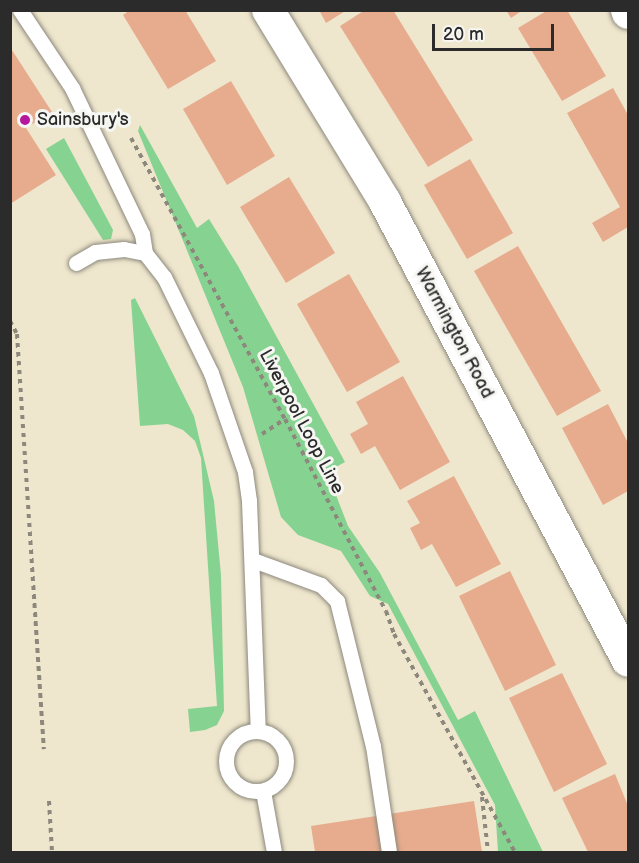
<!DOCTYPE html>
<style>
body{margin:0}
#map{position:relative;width:639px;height:863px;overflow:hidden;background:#eee6cd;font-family:"Balsamiq Sans",sans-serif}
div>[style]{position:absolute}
.green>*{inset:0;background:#86d391}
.building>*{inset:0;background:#e7ac8e}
.path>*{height:4px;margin-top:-2px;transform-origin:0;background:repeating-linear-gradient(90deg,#8c887c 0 4.5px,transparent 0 9px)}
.roads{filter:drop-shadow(0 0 2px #8c887c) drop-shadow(0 0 2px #8c887c)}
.lane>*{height:15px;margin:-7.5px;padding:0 7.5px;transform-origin:7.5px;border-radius:7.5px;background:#fff}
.lane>.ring{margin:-7.5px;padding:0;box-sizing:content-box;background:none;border:15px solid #fff;border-radius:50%}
.street>*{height:32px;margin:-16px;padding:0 16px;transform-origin:16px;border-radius:16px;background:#fff}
.dots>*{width:16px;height:16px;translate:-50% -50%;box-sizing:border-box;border:3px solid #f6f6f2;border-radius:50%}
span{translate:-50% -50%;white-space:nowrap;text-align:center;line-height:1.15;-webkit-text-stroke:6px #f6f6f2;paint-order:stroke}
.poi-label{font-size:18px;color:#2b2b2b}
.left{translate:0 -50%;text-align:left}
.street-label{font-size:18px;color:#2b2b2b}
.frame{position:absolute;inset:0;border:12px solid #2b2b2b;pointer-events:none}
.scale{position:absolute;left:432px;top:24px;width:122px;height:27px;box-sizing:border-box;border:3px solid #2b2b2b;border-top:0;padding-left:8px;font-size:18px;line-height:21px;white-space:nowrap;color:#2b2b2b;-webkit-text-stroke:4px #f6f6f2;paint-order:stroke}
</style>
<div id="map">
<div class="green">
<i style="clip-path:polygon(140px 125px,197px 228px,209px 219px,238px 266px,345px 462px,327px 472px,348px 526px,380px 573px,458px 720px,475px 711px,543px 852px,498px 852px,495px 805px,388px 604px,370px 596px,341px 551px,298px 535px,281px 517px,243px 387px,138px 131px)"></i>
<i style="clip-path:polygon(64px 138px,113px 230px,111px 239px,103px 240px,46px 149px)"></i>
<i style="clip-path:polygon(135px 298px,194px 416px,214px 501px,221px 575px,224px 711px,217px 725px,205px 730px,190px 732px,188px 709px,217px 706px,201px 458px,195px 441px,183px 430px,168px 424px,140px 426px,131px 300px)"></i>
</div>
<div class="building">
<i style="clip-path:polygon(130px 10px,185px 10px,216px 61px,168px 89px,123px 15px)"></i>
<i style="clip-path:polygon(319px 10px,347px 10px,326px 23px)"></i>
<i style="clip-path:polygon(365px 10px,393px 10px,473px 140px,428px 167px,340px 26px)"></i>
<i style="clip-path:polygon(506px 10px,523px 10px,511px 18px)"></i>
<i style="clip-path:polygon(548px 10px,567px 10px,606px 76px,562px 101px,518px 28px)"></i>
<i style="clip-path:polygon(10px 47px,52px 112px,26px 128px,56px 175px,10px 204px)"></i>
<i style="clip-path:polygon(231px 81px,275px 156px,227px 185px,183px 109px)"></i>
<i style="clip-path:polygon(613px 88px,628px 115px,628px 227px,603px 242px,592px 223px,620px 207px,567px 113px)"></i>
<i style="clip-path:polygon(470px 159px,513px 233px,467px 259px,424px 185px)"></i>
<i style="clip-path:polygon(289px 177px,335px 253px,286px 283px,240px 207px)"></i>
<i style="clip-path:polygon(518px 246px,601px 391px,557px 416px,474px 271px)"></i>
<i style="clip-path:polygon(349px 274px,400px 362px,347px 392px,297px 304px)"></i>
<i style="clip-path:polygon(403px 376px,450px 462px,400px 490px,375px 446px,361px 454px,350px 434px,368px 424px,356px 402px)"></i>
<i style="clip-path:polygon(608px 404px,628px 443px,628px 491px,603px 505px,562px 428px)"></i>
<i style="clip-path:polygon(454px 476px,501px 564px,456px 587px,432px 544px,421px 550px,410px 528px,420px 523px,407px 501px)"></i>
<i style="clip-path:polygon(510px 571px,556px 665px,505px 691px,459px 596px)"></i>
<i style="clip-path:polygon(562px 673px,607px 764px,554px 792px,509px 698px)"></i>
<i style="clip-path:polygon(615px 774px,628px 806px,628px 852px,588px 852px,562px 798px)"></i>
<i style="clip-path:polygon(474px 801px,482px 852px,315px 852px,311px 826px)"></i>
</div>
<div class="path">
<i style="left:131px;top:138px;width:320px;rotate:61.3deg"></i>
<i style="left:285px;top:419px;width:217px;rotate:62.3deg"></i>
<i style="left:386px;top:611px;width:24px;rotate:71deg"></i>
<i style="left:394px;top:634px;width:249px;rotate:61deg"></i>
<i style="left:10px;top:321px;width:15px;rotate:62deg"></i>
<i style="left:17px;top:334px;width:416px;rotate:86.3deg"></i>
<i style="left:262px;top:434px;width:27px;rotate:-33deg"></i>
<i style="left:482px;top:797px;width:55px;rotate:83.8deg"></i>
<i style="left:49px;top:801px;width:51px;rotate:86.6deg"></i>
</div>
<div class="roads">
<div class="lane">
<i style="left:20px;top:10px;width:94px;rotate:56.3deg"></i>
<i style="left:72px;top:88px;width:162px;rotate:64.4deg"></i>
<i style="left:142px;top:234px;width:19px;rotate:81deg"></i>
<i style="left:76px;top:263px;width:22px;rotate:-30deg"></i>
<i style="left:95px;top:252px;width:29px;rotate:-6deg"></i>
<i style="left:124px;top:249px;width:21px;rotate:11deg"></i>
<i style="left:145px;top:253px;width:31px;rotate:52deg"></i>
<i style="left:164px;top:277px;width:107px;rotate:63.9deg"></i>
<i style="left:211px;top:373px;width:105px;rotate:71deg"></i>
<i style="left:245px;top:472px;width:29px;rotate:82deg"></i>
<i style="left:249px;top:501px;width:230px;rotate:87.8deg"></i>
<i style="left:253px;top:560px;width:72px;rotate:20.2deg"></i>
<i style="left:321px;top:585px;width:23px;rotate:45deg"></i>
<i style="left:337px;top:601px;width:149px;rotate:76.1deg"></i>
<i style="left:373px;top:746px;width:107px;rotate:81.4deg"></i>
<i class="ring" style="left:226px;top:731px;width:45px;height:45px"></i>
<i style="left:263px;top:791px;width:62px;rotate:79.8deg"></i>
</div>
<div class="street">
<i style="left:268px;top:10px;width:225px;rotate:58.6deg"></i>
<i style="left:385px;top:202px;width:519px;rotate:62.1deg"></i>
<i style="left:627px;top:10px;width:3px;rotate:72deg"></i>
</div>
</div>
<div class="dots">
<i style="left:25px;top:120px;background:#b5179e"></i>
</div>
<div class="poi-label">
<span class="left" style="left:37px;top:120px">Sainsbury's</span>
</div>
<div class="street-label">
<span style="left:454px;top:333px;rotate:62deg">Warmington Road</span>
<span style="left:301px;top:422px;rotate:62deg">Liverpool Loop Line</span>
</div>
<div class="frame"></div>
<div class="scale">20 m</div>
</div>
